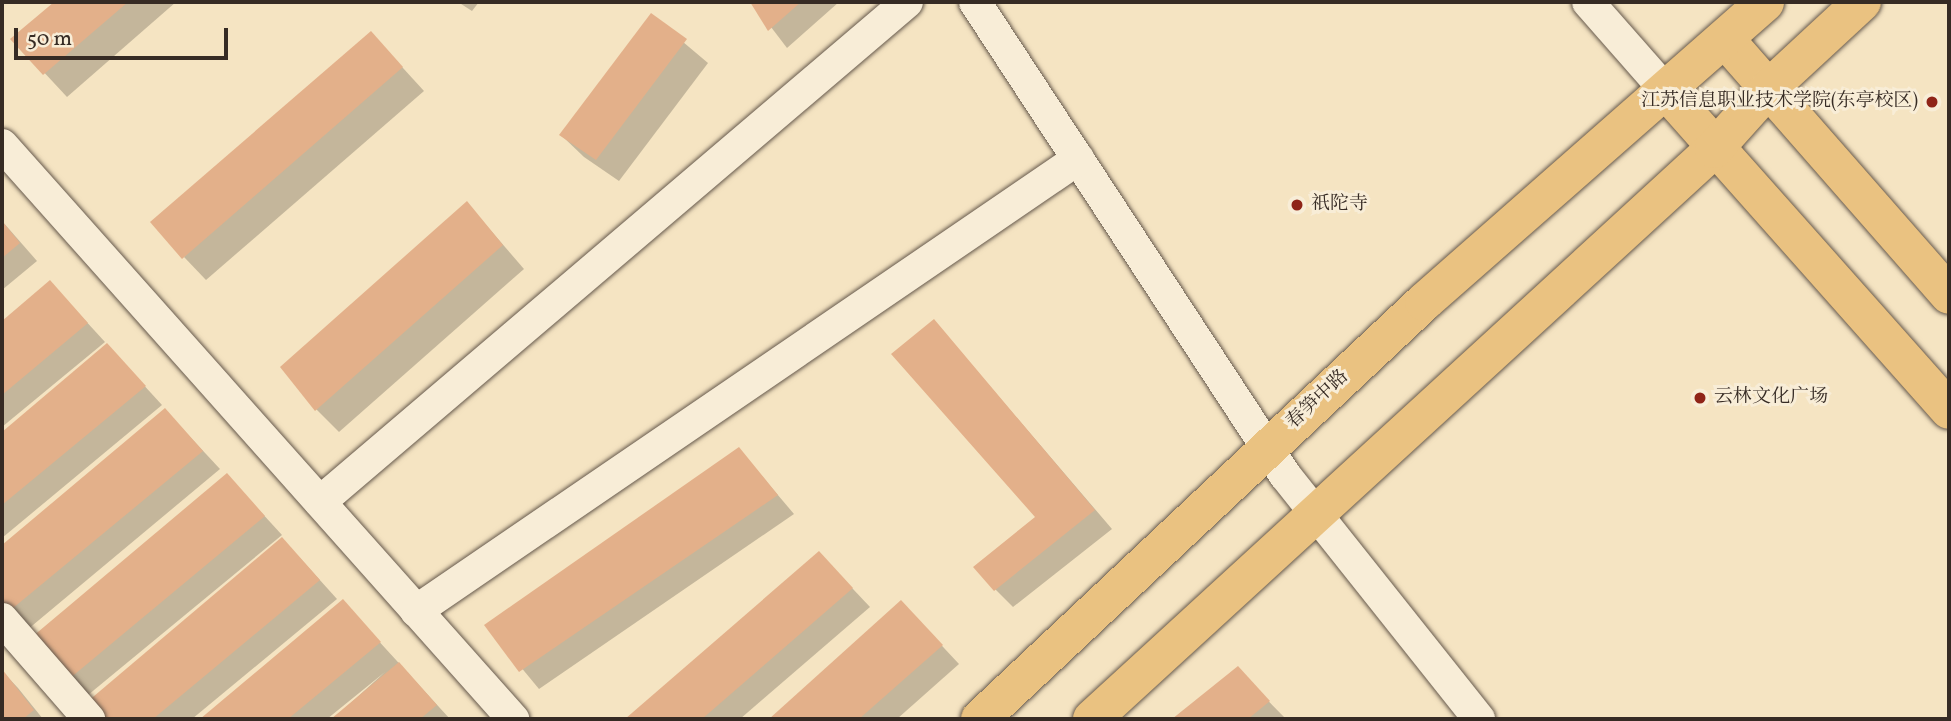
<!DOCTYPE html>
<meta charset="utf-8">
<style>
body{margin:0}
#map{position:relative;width:1951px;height:721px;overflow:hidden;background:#f5e4c2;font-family:Vollkorn,"Noto Serif SC",serif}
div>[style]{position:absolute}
.shadow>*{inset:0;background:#0003}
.building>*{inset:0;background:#e3b08a}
.roads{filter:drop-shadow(0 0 2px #66594c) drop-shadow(0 0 2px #66594c)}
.minor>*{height:32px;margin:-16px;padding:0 16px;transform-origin:16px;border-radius:16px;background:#f8edd7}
.major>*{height:38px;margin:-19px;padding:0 19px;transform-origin:19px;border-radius:19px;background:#eac281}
.dots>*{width:19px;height:19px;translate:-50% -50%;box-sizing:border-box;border:4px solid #f8edd7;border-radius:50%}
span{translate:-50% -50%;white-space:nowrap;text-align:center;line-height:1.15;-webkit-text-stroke:6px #f8edd7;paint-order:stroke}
.poi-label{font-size:19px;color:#362b24}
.right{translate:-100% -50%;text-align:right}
.left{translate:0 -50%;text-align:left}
.street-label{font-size:19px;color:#362b24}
.frame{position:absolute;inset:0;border:4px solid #362b24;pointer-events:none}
.scale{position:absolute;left:14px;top:28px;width:214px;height:32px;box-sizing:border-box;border:4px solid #362b24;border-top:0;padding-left:9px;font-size:21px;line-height:24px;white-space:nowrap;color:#362b24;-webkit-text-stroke:5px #f8edd7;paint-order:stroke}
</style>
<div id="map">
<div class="shadow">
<i style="clip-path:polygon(56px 2px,176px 2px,67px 97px,13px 39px)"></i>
<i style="clip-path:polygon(458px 2px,479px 2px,472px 11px)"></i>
<i style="clip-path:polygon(752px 2px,839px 2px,787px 48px)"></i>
<i style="clip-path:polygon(651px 15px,708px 63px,619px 181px,584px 157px,561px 135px)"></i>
<i style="clip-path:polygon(371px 33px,424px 91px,206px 280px,184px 257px)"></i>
<i style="clip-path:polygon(467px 203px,524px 269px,339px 432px,316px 409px)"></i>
<i style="clip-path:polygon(2px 221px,37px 261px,2px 290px)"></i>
<i style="clip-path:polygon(50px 282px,105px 342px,2px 427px,2px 323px)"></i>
<i style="clip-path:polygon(934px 321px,1112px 529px,1013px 607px,995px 589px,1037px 517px)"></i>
<i style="clip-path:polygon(107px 345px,162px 405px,2px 538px,2px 434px)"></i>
<i style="clip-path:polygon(165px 410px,220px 469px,27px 630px,2px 605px,2px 548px)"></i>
<i style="clip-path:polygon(739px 449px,794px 514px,539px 689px,486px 625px)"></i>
<i style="clip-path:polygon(227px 475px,282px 535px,88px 695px,70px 677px)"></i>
<i style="clip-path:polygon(819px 553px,870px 607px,740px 719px,628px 719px)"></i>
<i style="clip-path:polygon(300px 558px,337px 599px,192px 719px,105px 719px,89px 702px)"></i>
<i style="clip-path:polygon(343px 602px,450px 719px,333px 719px,385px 672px,327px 719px,203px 719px)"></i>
<i style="clip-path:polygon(901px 602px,959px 664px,897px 719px,771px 719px)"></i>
<i style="clip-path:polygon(1237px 669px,1286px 719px,1175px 719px)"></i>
<i style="clip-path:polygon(2px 671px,18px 688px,43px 719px,2px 719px)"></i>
</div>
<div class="building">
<i style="clip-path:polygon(54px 2px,128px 2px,43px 75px,10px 39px)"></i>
<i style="clip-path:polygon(750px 2px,801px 2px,768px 31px)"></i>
<i style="clip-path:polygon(651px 13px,687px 39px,596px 160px,559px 135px)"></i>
<i style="clip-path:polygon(371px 31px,403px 67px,182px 259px,150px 222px)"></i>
<i style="clip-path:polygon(467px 201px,503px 245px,315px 411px,280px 367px)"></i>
<i style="clip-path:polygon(2px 221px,20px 243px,2px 258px)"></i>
<i style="clip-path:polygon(50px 280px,88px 323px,2px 395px,2px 321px)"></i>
<i style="clip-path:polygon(934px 319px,1095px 510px,994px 591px,973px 567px,1035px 517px,891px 354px)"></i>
<i style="clip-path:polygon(107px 343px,146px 386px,2px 505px,2px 432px)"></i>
<i style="clip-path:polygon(165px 408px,203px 451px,7px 613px,2px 607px,2px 545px)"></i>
<i style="clip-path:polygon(739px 447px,778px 495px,519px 672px,484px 625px)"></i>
<i style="clip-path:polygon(227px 473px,265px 516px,69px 679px,32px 637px)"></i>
<i style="clip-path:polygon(282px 537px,320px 580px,153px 719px,103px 719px,87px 702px)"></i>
<i style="clip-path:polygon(819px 551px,853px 588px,702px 719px,625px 719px)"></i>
<i style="clip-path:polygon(343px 599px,381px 642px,288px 719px,200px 719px)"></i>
<i style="clip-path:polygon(901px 600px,943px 645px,859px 719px,769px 719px)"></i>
<i style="clip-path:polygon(399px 662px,437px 705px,420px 719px,331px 719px)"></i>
<i style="clip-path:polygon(1238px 666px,1270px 701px,1248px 719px,1172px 719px)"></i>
<i style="clip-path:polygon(2px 669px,34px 710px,23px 719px,2px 719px)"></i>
</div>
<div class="roads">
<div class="minor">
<i style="left:975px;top:2px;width:566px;rotate:56.76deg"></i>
<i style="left:1285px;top:475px;width:312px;rotate:51.5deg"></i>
<i style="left:1588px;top:2px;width:120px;rotate:48.7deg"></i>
<i style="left:2px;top:145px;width:769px;rotate:48.32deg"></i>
<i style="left:320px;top:502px;width:771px;rotate:-40.42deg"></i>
<i style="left:416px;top:611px;width:802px;rotate:-34.32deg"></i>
<i style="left:2px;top:619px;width:133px;rotate:49deg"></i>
</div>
<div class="major">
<i style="left:1725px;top:39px;width:340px;rotate:48.8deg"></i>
<i style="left:1667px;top:92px;width:425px;rotate:48.4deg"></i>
<i style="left:980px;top:719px;width:609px;rotate:-43.2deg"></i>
<i style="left:1424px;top:302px;width:454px;rotate:-41.3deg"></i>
<i style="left:1092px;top:719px;width:844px;rotate:-42.5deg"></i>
<i style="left:1714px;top:149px;width:81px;rotate:-48deg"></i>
<i style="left:1768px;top:89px;width:128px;rotate:-42.8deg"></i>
</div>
</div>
<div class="dots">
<i style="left:1932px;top:102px;background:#8f2418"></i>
<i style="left:1297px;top:205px;background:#8f2418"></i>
<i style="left:1700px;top:398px;background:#8f2418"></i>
</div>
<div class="poi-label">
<span class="right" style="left:1918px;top:102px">江苏信息职业技术学院(东亭校区)</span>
<span class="left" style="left:1311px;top:205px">祇陀寺</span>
<span class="left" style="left:1714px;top:398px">云林文化广场</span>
</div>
<div class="street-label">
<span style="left:1318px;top:400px;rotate:-43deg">春笋中路</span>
</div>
<div class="frame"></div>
<div class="scale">50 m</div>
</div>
